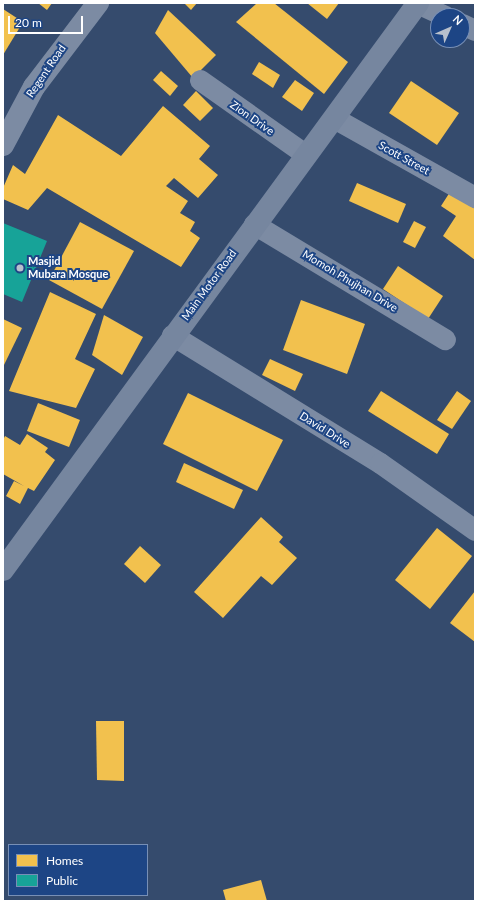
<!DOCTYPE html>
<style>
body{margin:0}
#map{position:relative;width:478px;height:904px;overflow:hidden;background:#354b6d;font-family:Lato,sans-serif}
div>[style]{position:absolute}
.homes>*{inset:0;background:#f2c14e}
.public>*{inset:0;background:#17a398}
.minor>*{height:21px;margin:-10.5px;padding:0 10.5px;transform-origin:10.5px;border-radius:10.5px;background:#7c8ba3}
.tertiary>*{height:22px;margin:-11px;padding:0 11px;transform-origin:11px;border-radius:11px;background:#7c8ba3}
.secondary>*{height:22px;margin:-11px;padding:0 11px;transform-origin:11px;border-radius:11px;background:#76869f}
.dots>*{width:11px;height:11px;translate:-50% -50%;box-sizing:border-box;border:2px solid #1d4585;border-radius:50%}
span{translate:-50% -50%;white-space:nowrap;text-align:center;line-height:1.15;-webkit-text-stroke:4px #1d4585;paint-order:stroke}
.street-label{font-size:11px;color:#fff}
.poi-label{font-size:11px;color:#fff;font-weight:700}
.left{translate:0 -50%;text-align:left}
.frame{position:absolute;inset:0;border:4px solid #fff;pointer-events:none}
.legend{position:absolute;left:8px;top:844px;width:140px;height:52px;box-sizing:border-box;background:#1d4585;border:1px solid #778fb6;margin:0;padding:5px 7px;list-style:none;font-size:12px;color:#fff}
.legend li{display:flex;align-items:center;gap:8px;height:20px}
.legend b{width:20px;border:1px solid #778fb6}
.north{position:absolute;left:430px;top:8px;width:40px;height:40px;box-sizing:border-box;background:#1d4585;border:1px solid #778fb6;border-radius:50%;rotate:45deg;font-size:11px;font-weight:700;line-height:16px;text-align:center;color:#fff}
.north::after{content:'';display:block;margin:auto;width:14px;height:18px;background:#b8c0cc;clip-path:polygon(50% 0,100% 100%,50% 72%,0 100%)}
.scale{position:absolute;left:8px;top:16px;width:75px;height:18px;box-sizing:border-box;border:2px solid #fff;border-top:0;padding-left:5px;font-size:12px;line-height:14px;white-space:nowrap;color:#fff;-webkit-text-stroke:3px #1d4585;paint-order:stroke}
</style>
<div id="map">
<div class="homes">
<i style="clip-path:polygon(38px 3px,52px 3px,47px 10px)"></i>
<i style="clip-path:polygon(184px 3px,197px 3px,191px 10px)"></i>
<i style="clip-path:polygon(257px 3px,274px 3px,348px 62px,324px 94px,236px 22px)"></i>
<i style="clip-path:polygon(307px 3px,339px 3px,327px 19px)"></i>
<i style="clip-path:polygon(3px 9px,23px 22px,3px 55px)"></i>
<i style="clip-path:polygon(168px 10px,216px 55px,193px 78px,155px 33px)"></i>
<i style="clip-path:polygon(259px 62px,280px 75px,273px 88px,252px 74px)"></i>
<i style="clip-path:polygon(161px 71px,178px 86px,170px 96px,153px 80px)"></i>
<i style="clip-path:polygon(295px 80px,314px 93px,302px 111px,282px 97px)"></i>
<i style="clip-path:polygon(411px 81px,459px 113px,437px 145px,389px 113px)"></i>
<i style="clip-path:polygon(196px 91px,213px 108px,200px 121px,183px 105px)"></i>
<i style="clip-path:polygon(163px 106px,210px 146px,199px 159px,218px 175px,198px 198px,174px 178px,166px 186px,188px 201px,180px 213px,195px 222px,190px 231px,200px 238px,181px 267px,47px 188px,28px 210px,3px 199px,3px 188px,13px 165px,25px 174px,58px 115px,121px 156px)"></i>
<i style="clip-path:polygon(357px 183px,406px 204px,398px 223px,349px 201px)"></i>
<i style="clip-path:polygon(450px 192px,475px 209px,475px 260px,443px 236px,456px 216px,441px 206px)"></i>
<i style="clip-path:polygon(414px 221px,426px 227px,415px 248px,403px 242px)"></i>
<i style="clip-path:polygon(80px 222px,134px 251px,102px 309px,49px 280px)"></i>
<i style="clip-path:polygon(398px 266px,443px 296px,428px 319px,383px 289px)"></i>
<i style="clip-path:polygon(50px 292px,96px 314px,75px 359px,95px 369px,76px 408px,9px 391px)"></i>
<i style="clip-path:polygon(301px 300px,365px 324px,347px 374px,283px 350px)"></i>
<i style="clip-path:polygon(104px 315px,143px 337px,122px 375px,92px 355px)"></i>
<i style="clip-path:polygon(3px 319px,22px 328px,3px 367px)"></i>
<i style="clip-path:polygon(270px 359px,303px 374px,295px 391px,262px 375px)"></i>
<i style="clip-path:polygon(381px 391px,449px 434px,437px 454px,368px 411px)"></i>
<i style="clip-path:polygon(457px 391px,471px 401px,452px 429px,437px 420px)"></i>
<i style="clip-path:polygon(188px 393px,283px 440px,257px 491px,163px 444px)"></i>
<i style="clip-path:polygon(38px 403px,80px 420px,69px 447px,27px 431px)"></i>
<i style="clip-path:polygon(27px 434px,48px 448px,45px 452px,55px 460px,34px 491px,28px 488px,20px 504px,6px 496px,14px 481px,24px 486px,3px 474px,3px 440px,5px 436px,20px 445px)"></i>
<i style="clip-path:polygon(184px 463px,243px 490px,234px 509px,176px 482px)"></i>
<i style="clip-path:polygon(261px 517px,283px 537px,279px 542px,297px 558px,272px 585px,261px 576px,223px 618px,194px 592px)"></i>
<i style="clip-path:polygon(437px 528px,472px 556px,430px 609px,395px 580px)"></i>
<i style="clip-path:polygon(140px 546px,161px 565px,145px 583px,124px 564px)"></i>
<i style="clip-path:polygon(475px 591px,475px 642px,450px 623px)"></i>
<i style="clip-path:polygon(96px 721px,124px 721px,124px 781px,97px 780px)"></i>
<i style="clip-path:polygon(261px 880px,267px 901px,226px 901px,223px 890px)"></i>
</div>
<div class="public">
<i style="clip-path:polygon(3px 223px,47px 241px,22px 302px,3px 294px)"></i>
</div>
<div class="minor">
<i style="left:417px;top:3px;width:31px;rotate:25deg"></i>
<i style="left:462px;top:24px;width:14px;rotate:25deg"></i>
<i style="left:200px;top:80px;width:128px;rotate:35.2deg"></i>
<i style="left:334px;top:118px;width:162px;rotate:29.3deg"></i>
<i style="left:254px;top:224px;width:223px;rotate:31.1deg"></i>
<i style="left:172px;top:335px;width:244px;rotate:31.6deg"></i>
<i style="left:380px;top:463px;width:116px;rotate:35.2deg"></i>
</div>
<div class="tertiary">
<i style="left:3px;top:145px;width:66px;rotate:-61.9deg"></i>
<i style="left:34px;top:87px;width:106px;rotate:-52.7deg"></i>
</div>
<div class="secondary">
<i style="left:3px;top:570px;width:703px;rotate:-53.8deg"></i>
</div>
<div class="dots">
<i style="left:20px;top:268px;background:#b8c0cc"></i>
</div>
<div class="street-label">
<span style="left:46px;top:71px;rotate:-56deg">Regent Road</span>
<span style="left:252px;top:118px;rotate:35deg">Zion Drive</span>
<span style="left:404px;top:158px;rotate:29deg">Scott Street</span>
<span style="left:350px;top:281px;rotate:31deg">Momoh Phujhan Drive</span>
<span style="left:209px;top:285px;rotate:-54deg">Main Motor Road</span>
<span style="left:325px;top:430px;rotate:32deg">David Drive</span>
</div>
<div class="poi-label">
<span class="left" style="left:28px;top:268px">Masjid<br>Mubara Mosque</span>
</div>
<div class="frame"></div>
<ul class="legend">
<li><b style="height:11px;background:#f2c14e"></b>Homes</li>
<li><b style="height:11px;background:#17a398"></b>Public</li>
</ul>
<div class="north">N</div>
<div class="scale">20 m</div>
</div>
